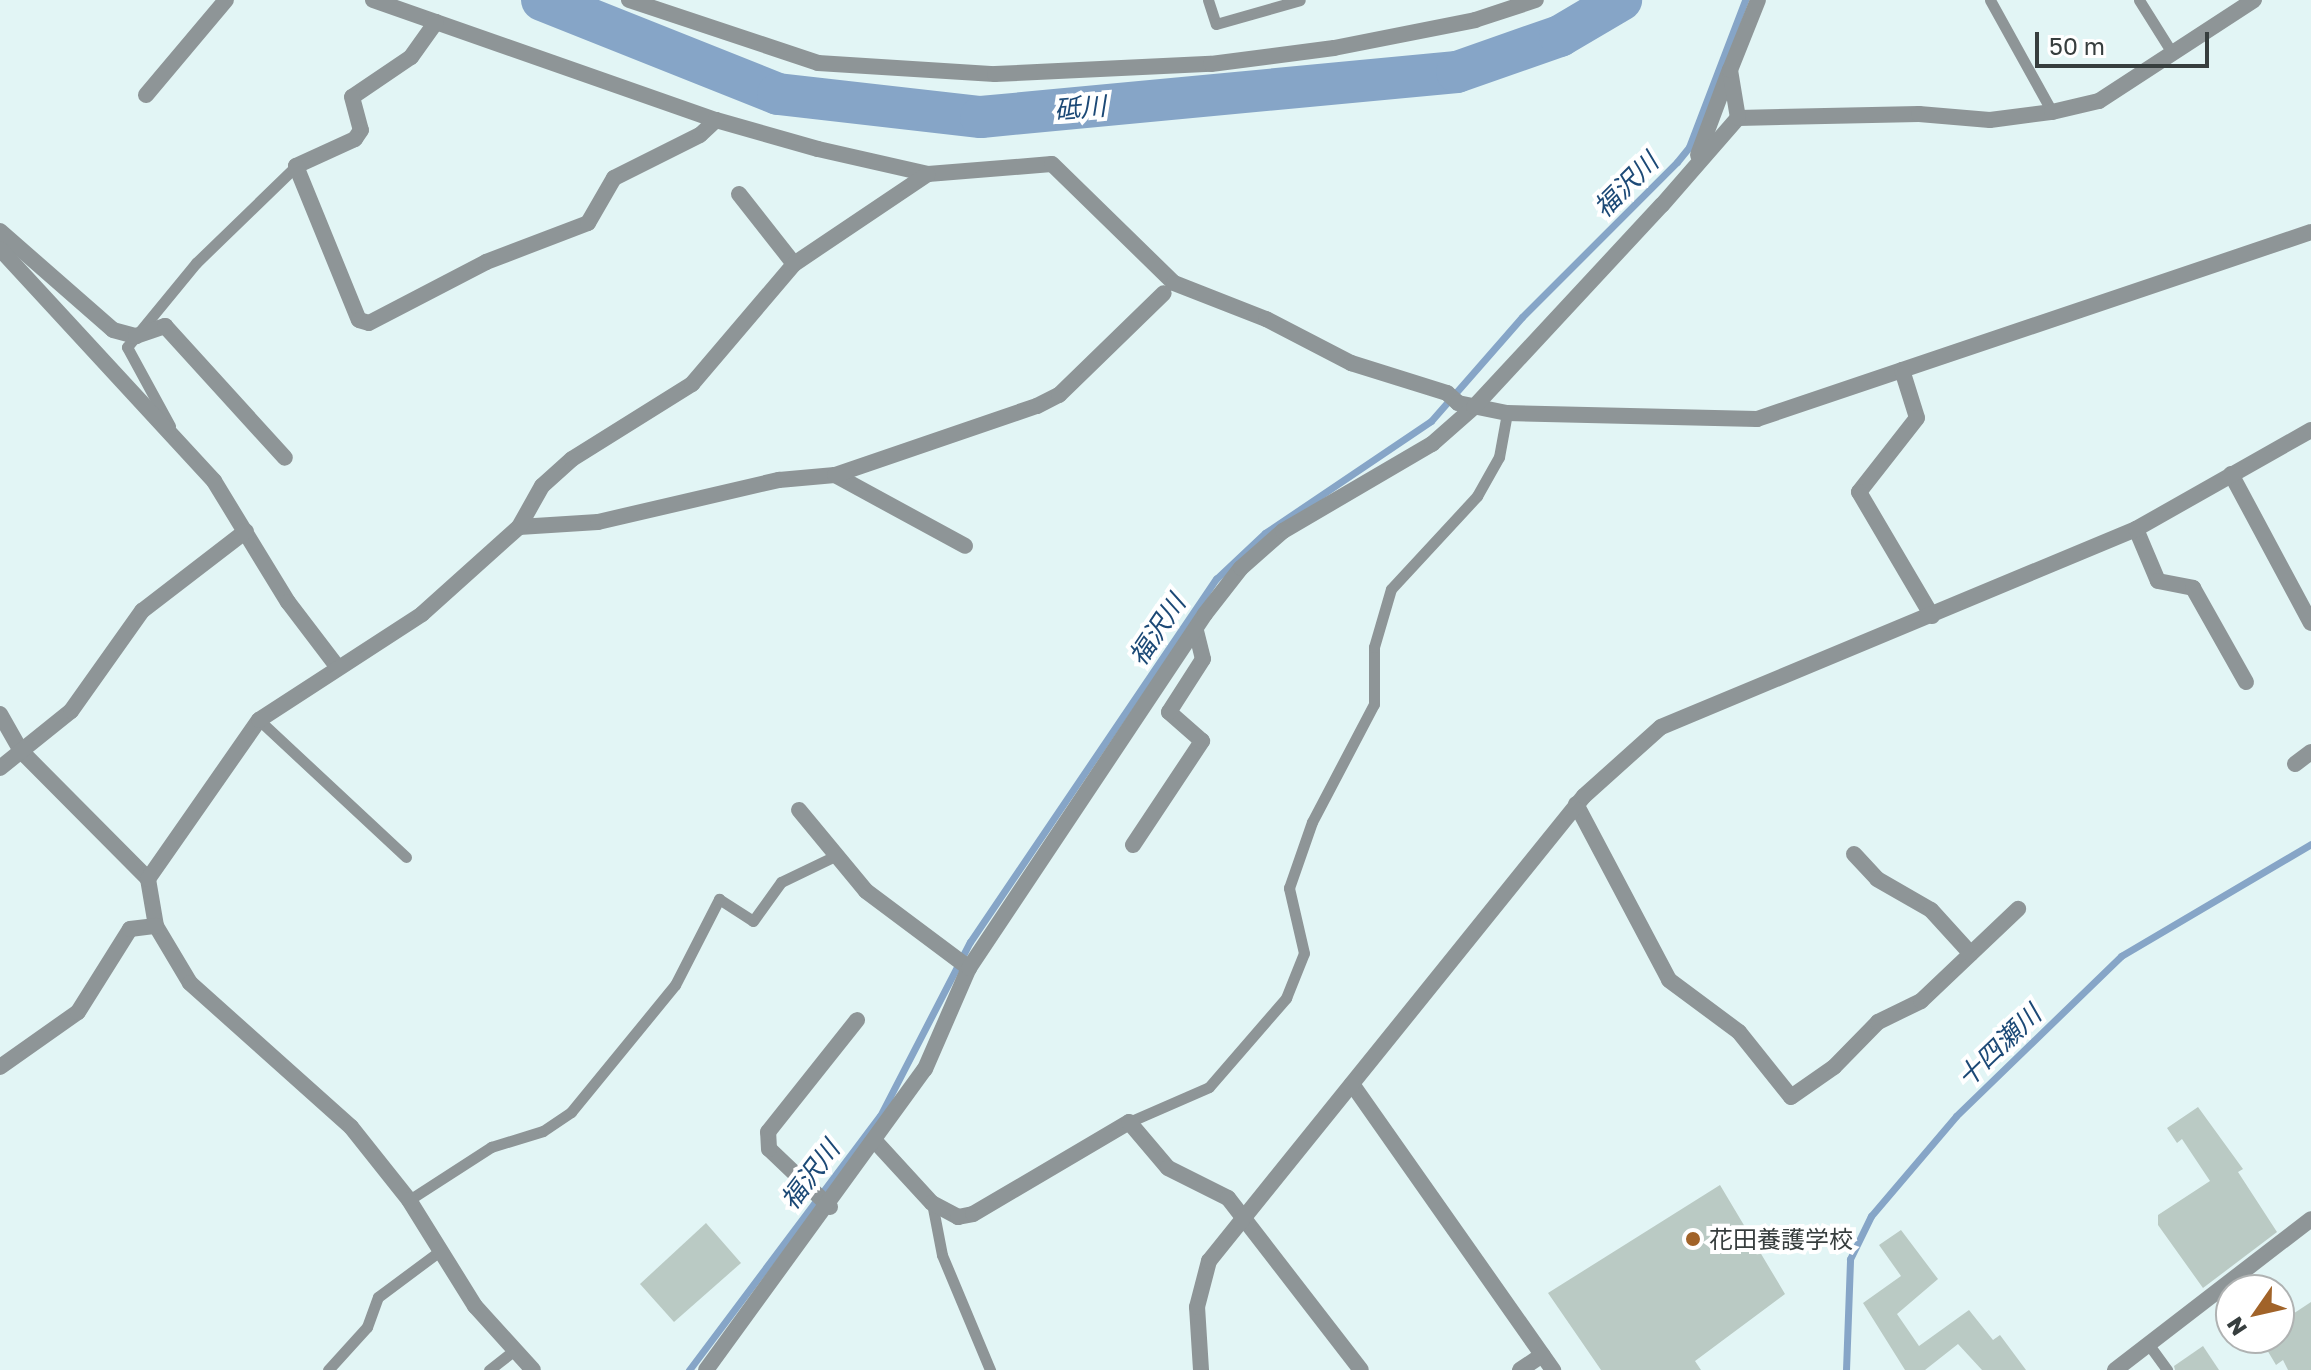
<!DOCTYPE html>
<meta charset="utf-8">
<style>
body{margin:0}
#map{position:relative;width:2311px;height:1370px;overflow:hidden;background:#e2f5f5;font-family:"Golos Text","Noto Sans JP",sans-serif}
div>[style]{position:absolute}
.stream>*{height:7px;margin:-3.5px;padding:0 3.5px;transform-origin:3.5px;border-radius:3.5px;background:#86a5c7}
.river>*{height:42px;margin:-21px;padding:0 21px;transform-origin:21px;border-radius:21px;background:#86a5c7}
.building>*{inset:0;background:#bacac4}
.lane>*{height:11px;margin:-5.5px;padding:0 5.5px;transform-origin:5.5px;border-radius:5.5px;background:#8e9597}
.street>*{height:16px;margin:-8px;padding:0 8px;transform-origin:8px;border-radius:8px;background:#8e9597}
.dots>*{width:22px;height:22px;translate:-50% -50%;box-sizing:border-box;border:4px solid #fff;border-radius:50%}
span{translate:-50% -50%;white-space:nowrap;text-align:center;line-height:1.15;-webkit-text-stroke:8px #fff;paint-order:stroke}
.poi-label{font-size:24px;color:#373e3e}
.left{translate:0 -50%;text-align:left}
.water-label{font-size:26px;color:#1c4976;font-style:italic}
.north{position:absolute;left:2215px;top:1274px;width:80px;height:80px;box-sizing:border-box;background:#fff;border:2px solid #afb2b2;border-radius:50%;rotate:236deg;font-size:22px;font-weight:700;line-height:32px;text-align:center;color:#373e3e}
.north::after{content:'';display:block;margin:auto;width:28px;height:36px;background:#a16329;clip-path:polygon(50% 0,100% 100%,50% 72%,0 100%)}
.scale{position:absolute;left:2035px;top:32px;width:174px;height:36px;box-sizing:border-box;border:4px solid #373e3e;border-top:0;padding-left:10px;font-size:24px;line-height:28px;white-space:nowrap;color:#373e3e;-webkit-text-stroke:6px #fff;paint-order:stroke}
</style>
<div id="map">
<div class="stream">
<i style="left:689px;top:1370px;width:318px;rotate:-53.1deg"></i>
<i style="left:880px;top:1116px;width:196px;rotate:-62.7deg"></i>
<i style="left:970px;top:942px;width:439px;rotate:-55.9deg"></i>
<i style="left:1216px;top:579px;width:67px;rotate:-43.2deg"></i>
<i style="left:1265px;top:533px;width:200px;rotate:-34deg"></i>
<i style="left:1431px;top:421px;width:138px;rotate:-48.8deg"></i>
<i style="left:1522px;top:317px;width:219px;rotate:-45deg"></i>
<i style="left:1677px;top:162px;width:19px;rotate:-51deg"></i>
<i style="left:1689px;top:147px;width:157px;rotate:-69.1deg"></i>
<i style="left:1846px;top:1370px;width:111px;rotate:-87.9deg"></i>
<i style="left:1850px;top:1259px;width:48px;rotate:-64deg"></i>
<i style="left:1871px;top:1216px;width:131px;rotate:-49.6deg"></i>
<i style="left:1956px;top:1116px;width:230px;rotate:-44.1deg"></i>
<i style="left:2121px;top:956px;width:221px;rotate:-30.5deg"></i>
</div>
<div class="river">
<i style="left:542px;top:0;width:254px;rotate:21.7deg"></i>
<i style="left:778px;top:94px;width:204px;rotate:6.5deg"></i>
<i style="left:981px;top:117px;width:478px;rotate:-5.4deg"></i>
<i style="left:1457px;top:72px;width:109px;rotate:-19.3deg"></i>
<i style="left:1560px;top:36px;width:71px;rotate:-30.5deg"></i>
</div>
<div class="building">
<i style="clip-path:polygon(2198px 1107px,2243px 1169px,2238px 1172px,2277px 1232px,2203px 1288px,2158px 1225px,2158px 1215px,2210px 1181px,2182px 1139px,2177px 1143px,2167px 1128px)"></i>
<i style="clip-path:polygon(1720px 1185px,1785px 1294px,1695px 1361px,1701px 1370px,1601px 1370px,1548px 1293px)"></i>
<i style="clip-path:polygon(706px 1223px,741px 1263px,674px 1322px,640px 1284px)"></i>
<i style="clip-path:polygon(1901px 1230px,1938px 1279px,1897px 1314px,1919px 1346px,1969px 1310px,1993px 1340px,2000px 1335px,2026px 1370px,1982px 1370px,1958px 1344px,1925px 1370px,1905px 1370px,1863px 1303px,1901px 1276px,1879px 1245px)"></i>
<i style="clip-path:polygon(2311px 1302px,2311px 1370px,2288px 1370px,2283px 1360px,2276px 1365px,2260px 1338px,2279px 1338px,2279px 1323px)"></i>
<i style="clip-path:polygon(2203px 1346px,2219px 1370px,2175px 1370px,2174px 1366px)"></i>
</div>
<div class="lane">
<i style="left:1208px;top:0;width:25px;rotate:72deg"></i>
<i style="left:1216px;top:24px;width:87px;rotate:-15.9deg"></i>
<i style="left:1990px;top:0;width:128px;rotate:61deg"></i>
<i style="left:2139px;top:0;width:60px;rotate:57.9deg"></i>
<i style="left:170px;top:426px;width:90px;rotate:-118.6deg"></i>
<i style="left:127px;top:347px;width:109px;rotate:-50.6deg"></i>
<i style="left:196px;top:263px;width:139px;rotate:-44.1deg"></i>
<i style="left:259px;top:720px;width:201px;rotate:43deg"></i>
<i style="left:1129px;top:1122px;width:87px;rotate:-23.6deg"></i>
<i style="left:1209px;top:1087px;width:118px;rotate:-49.1deg"></i>
<i style="left:1286px;top:998px;width:48px;rotate:-68.2deg"></i>
<i style="left:1304px;top:953px;width:67px;rotate:-103deg"></i>
<i style="left:1289px;top:888px;width:70px;rotate:-70.8deg"></i>
<i style="left:1312px;top:822px;width:133px;rotate:-62.3deg"></i>
<i style="left:1374px;top:704px;width:57px;rotate:-90deg"></i>
<i style="left:1374px;top:647px;width:60px;rotate:-73.7deg"></i>
<i style="left:1391px;top:589px;width:127px;rotate:-47.2deg"></i>
<i style="left:1477px;top:496px;width:45px;rotate:-60.6deg"></i>
<i style="left:1499px;top:457px;width:45px;rotate:-79.7deg"></i>
<i style="left:409px;top:1200px;width:98px;rotate:-32.9deg"></i>
<i style="left:491px;top:1147px;width:54px;rotate:-17.1deg"></i>
<i style="left:543px;top:1131px;width:34px;rotate:-34deg"></i>
<i style="left:571px;top:1112px;width:164px;rotate:-50.7deg"></i>
<i style="left:675px;top:985px;width:97px;rotate:-62.9deg"></i>
<i style="left:719px;top:899px;width:40px;rotate:32.9deg"></i>
<i style="left:753px;top:921px;width:48px;rotate:-54.3deg"></i>
<i style="left:781px;top:882px;width:62px;rotate:-25.7deg"></i>
<i style="left:932px;top:1203px;width:53px;rotate:79.1deg"></i>
<i style="left:942px;top:1255px;width:125px;rotate:67.3deg"></i>
<i style="left:2149px;top:1345px;width:31px;rotate:54deg"></i>
<i style="left:328px;top:1370px;width:58px;rotate:-47.8deg"></i>
<i style="left:367px;top:1327px;width:32px;rotate:-70deg"></i>
<i style="left:378px;top:1297px;width:79px;rotate:-36.7deg"></i>
<i style="left:489px;top:1370px;width:29px;rotate:-38deg"></i>
</div>
<div class="street">
<i style="left:373px;top:0;width:363px;rotate:19.3deg"></i>
<i style="left:716px;top:120px;width:106px;rotate:15.9deg"></i>
<i style="left:818px;top:149px;width:113px;rotate:12.8deg"></i>
<i style="left:928px;top:174px;width:124px;rotate:-4.6deg"></i>
<i style="left:1052px;top:164px;width:170px;rotate:44.3deg"></i>
<i style="left:1174px;top:283px;width:99px;rotate:21.4deg"></i>
<i style="left:1266px;top:319px;width:96px;rotate:27.4deg"></i>
<i style="left:1351px;top:363px;width:101px;rotate:17.4deg"></i>
<i style="left:1447px;top:393px;width:15px;rotate:42deg"></i>
<i style="left:1458px;top:403px;width:50px;rotate:11.5deg"></i>
<i style="left:1507px;top:413px;width:250px;rotate:1.4deg"></i>
<i style="left:1757px;top:419px;width:585px;rotate:-18.65deg"></i>
<i style="left:629px;top:0;width:199px;rotate:18.4deg"></i>
<i style="left:818px;top:63px;width:177px;rotate:3.6deg"></i>
<i style="left:995px;top:74px;width:216px;rotate:-2.7deg"></i>
<i style="left:1211px;top:64px;width:124px;rotate:-7.4deg"></i>
<i style="left:1334px;top:48px;width:144px;rotate:-11.2deg"></i>
<i style="left:1475px;top:20px;width:64px;rotate:-18.2deg"></i>
<i style="left:436px;top:22px;width:43px;rotate:125.5deg"></i>
<i style="left:411px;top:57px;width:71px;rotate:145.9deg"></i>
<i style="left:352px;top:97px;width:34px;rotate:75deg"></i>
<i style="left:361px;top:130px;width:11px;rotate:124deg"></i>
<i style="left:355px;top:139px;width:65px;rotate:155.4deg"></i>
<i style="left:296px;top:166px;width:166px;rotate:67.8deg"></i>
<i style="left:359px;top:320px;width:10px;rotate:17deg"></i>
<i style="left:369px;top:323px;width:132px;rotate:-27.5deg"></i>
<i style="left:486px;top:262px;width:109px;rotate:-20.9deg"></i>
<i style="left:588px;top:223px;width:52px;rotate:-60deg"></i>
<i style="left:614px;top:178px;width:96px;rotate:-26.6deg"></i>
<i style="left:700px;top:135px;width:22px;rotate:-43deg"></i>
<i style="left:146px;top:95px;width:124px;rotate:-49.9deg"></i>
<i style="left:1738px;top:118px;width:181px;rotate:-1.3deg"></i>
<i style="left:1919px;top:114px;width:71px;rotate:4.8deg"></i>
<i style="left:1990px;top:120px;width:63px;rotate:-7.4deg"></i>
<i style="left:2052px;top:112px;width:48px;rotate:-13.2deg"></i>
<i style="left:2099px;top:101px;width:185px;rotate:-33.1deg"></i>
<i style="left:1698px;top:155px;width:89px;rotate:-69.5deg"></i>
<i style="left:739px;top:194px;width:89px;rotate:51.8deg"></i>
<i style="left:0;top:231px;width:150px;rotate:41.2deg"></i>
<i style="left:113px;top:330px;width:24px;rotate:15deg"></i>
<i style="left:136px;top:336px;width:31px;rotate:-19deg"></i>
<i style="left:165px;top:326px;width:178px;rotate:47.7deg"></i>
<i style="left:0;top:249px;width:316px;rotate:47.3deg"></i>
<i style="left:214px;top:481px;width:142px;rotate:58.6deg"></i>
<i style="left:288px;top:602px;width:79px;rotate:52.7deg"></i>
<i style="left:1902px;top:370px;width:50px;rotate:72.6deg"></i>
<i style="left:1917px;top:418px;width:94px;rotate:128.1deg"></i>
<i style="left:1859px;top:492px;width:144px;rotate:59.5deg"></i>
<i style="left:2231px;top:474px;width:169px;rotate:61.8deg"></i>
<i style="left:835px;top:475px;width:148px;rotate:28.6deg"></i>
<i style="left:519px;top:527px;width:79px;rotate:-3.6deg"></i>
<i style="left:598px;top:522px;width:186px;rotate:-13.1deg"></i>
<i style="left:779px;top:480px;width:56px;rotate:-5.1deg"></i>
<i style="left:835px;top:475px;width:213px;rotate:-18.9deg"></i>
<i style="left:1037px;top:406px;width:25px;rotate:-27deg"></i>
<i style="left:1059px;top:395px;width:146px;rotate:-44.2deg"></i>
<i style="left:2136px;top:529px;width:56px;rotate:67.1deg"></i>
<i style="left:2158px;top:581px;width:36px;rotate:11deg"></i>
<i style="left:2193px;top:588px;width:108px;rotate:60.6deg"></i>
<i style="left:0;top:714px;width:43px;rotate:60.4deg"></i>
<i style="left:21px;top:751px;width:180px;rotate:45.2deg"></i>
<i style="left:148px;top:879px;width:48px;rotate:80.3deg"></i>
<i style="left:156px;top:926px;width:66px;rotate:59.2deg"></i>
<i style="left:190px;top:983px;width:216px;rotate:41.8deg"></i>
<i style="left:351px;top:1127px;width:93px;rotate:51.5deg"></i>
<i style="left:409px;top:1200px;width:125px;rotate:58.1deg"></i>
<i style="left:475px;top:1306px;width:86px;rotate:47.8deg"></i>
<i style="left:2295px;top:764px;width:20px;rotate:-37deg"></i>
<i style="left:0;top:768px;width:91px;rotate:-38.8deg"></i>
<i style="left:71px;top:711px;width:123px;rotate:-54.6deg"></i>
<i style="left:142px;top:611px;width:131px;rotate:-37.6deg"></i>
<i style="left:1576px;top:804px;width:199px;rotate:62.1deg"></i>
<i style="left:1669px;top:980px;width:87px;rotate:36.6deg"></i>
<i style="left:1739px;top:1032px;width:83px;rotate:51.3deg"></i>
<i style="left:1791px;top:1097px;width:52px;rotate:-34.9deg"></i>
<i style="left:1834px;top:1067px;width:63px;rotate:-45.6deg"></i>
<i style="left:1878px;top:1022px;width:48px;rotate:-26deg"></i>
<i style="left:1921px;top:1001px;width:134px;rotate:-43.5deg"></i>
<i style="left:799px;top:810px;width:105px;rotate:50.4deg"></i>
<i style="left:866px;top:891px;width:129px;rotate:36.8deg"></i>
<i style="left:1133px;top:845px;width:125px;rotate:-56.4deg"></i>
<i style="left:1202px;top:741px;width:44px;rotate:-138.7deg"></i>
<i style="left:1169px;top:712px;width:63px;rotate:-57.3deg"></i>
<i style="left:1203px;top:659px;width:30px;rotate:-104deg"></i>
<i style="left:1854px;top:854px;width:34px;rotate:47deg"></i>
<i style="left:1877px;top:879px;width:62px;rotate:29.9deg"></i>
<i style="left:1931px;top:910px;width:59px;rotate:47.7deg"></i>
<i style="left:148px;top:879px;width:194px;rotate:-55.1deg"></i>
<i style="left:259px;top:720px;width:194px;rotate:-33deg"></i>
<i style="left:422px;top:614px;width:130px;rotate:-41.9deg"></i>
<i style="left:519px;top:527px;width:47px;rotate:-60.7deg"></i>
<i style="left:542px;top:486px;width:40px;rotate:-42deg"></i>
<i style="left:572px;top:459px;width:142px;rotate:-32deg"></i>
<i style="left:692px;top:384px;width:157px;rotate:-49.6deg"></i>
<i style="left:794px;top:264px;width:161px;rotate:-33.9deg"></i>
<i style="left:0;top:1067px;width:95px;rotate:-35.2deg"></i>
<i style="left:78px;top:1012px;width:98px;rotate:-57.9deg"></i>
<i style="left:130px;top:929px;width:26px;rotate:-7deg"></i>
<i style="left:1352px;top:1084px;width:350px;rotate:54.9deg"></i>
<i style="left:874px;top:1140px;width:86px;rotate:47.4deg"></i>
<i style="left:932px;top:1203px;width:30px;rotate:28deg"></i>
<i style="left:958px;top:1217px;width:15px;rotate:-11deg"></i>
<i style="left:973px;top:1214px;width:181px;rotate:-30.5deg"></i>
<i style="left:1129px;top:1122px;width:60px;rotate:49.7deg"></i>
<i style="left:1168px;top:1168px;width:67px;rotate:26.6deg"></i>
<i style="left:1228px;top:1198px;width:217px;rotate:52.3deg"></i>
<i style="left:830px;top:1207px;width:84px;rotate:-136.4deg"></i>
<i style="left:769px;top:1149px;width:17px;rotate:-93deg"></i>
<i style="left:768px;top:1132px;width:143px;rotate:-51.5deg"></i>
<i style="left:706px;top:1370px;width:372px;rotate:-54deg"></i>
<i style="left:925px;top:1069px;width:110px;rotate:-66.5deg"></i>
<i style="left:969px;top:968px;width:425px;rotate:-56.3deg"></i>
<i style="left:1205px;top:614px;width:58px;rotate:-52deg"></i>
<i style="left:1241px;top:568px;width:56px;rotate:-41.4deg"></i>
<i style="left:1283px;top:531px;width:173px;rotate:-30.3deg"></i>
<i style="left:1432px;top:444px;width:56px;rotate:-41.4deg"></i>
<i style="left:1474px;top:407px;width:276px;rotate:-47.1deg"></i>
<i style="left:1662px;top:205px;width:116px;rotate:-48.9deg"></i>
<i style="left:1738px;top:118px;width:49px;rotate:-99.5deg"></i>
<i style="left:1730px;top:70px;width:75px;rotate:-68.2deg"></i>
<i style="left:1201px;top:1370px;width:63px;rotate:-93.6deg"></i>
<i style="left:1197px;top:1307px;width:48px;rotate:-75.4deg"></i>
<i style="left:1209px;top:1261px;width:597px;rotate:-51.12deg"></i>
<i style="left:1584px;top:796px;width:103px;rotate:-41.9deg"></i>
<i style="left:1661px;top:727px;width:515px;rotate:-22.63deg"></i>
<i style="left:2136px;top:529px;width:201px;rotate:-29.5deg"></i>
<i style="left:1520px;top:1370px;width:27px;rotate:-34deg"></i>
<i style="left:2115px;top:1370px;width:247px;rotate:-37.6deg"></i>
</div>
<div class="dots">
<i style="left:1693px;top:1239px;background:#a16329"></i>
</div>
<div class="poi-label">
<span class="left" style="left:1709px;top:1239px">花田養護学校</span>
</div>
<div class="water-label">
<span style="left:1080px;top:108px;rotate:-5deg">砥川</span>
<span style="left:1626px;top:185px;rotate:-45deg">福沢川</span>
<span style="left:1157px;top:630px;rotate:-56deg">福沢川</span>
<span style="left:1999px;top:1046px;rotate:-44deg">十四瀬川</span>
<span style="left:810px;top:1175px;rotate:-53deg">福沢川</span>
</div>
<div class="north">N</div>
<div class="scale">50 m</div>
</div>
